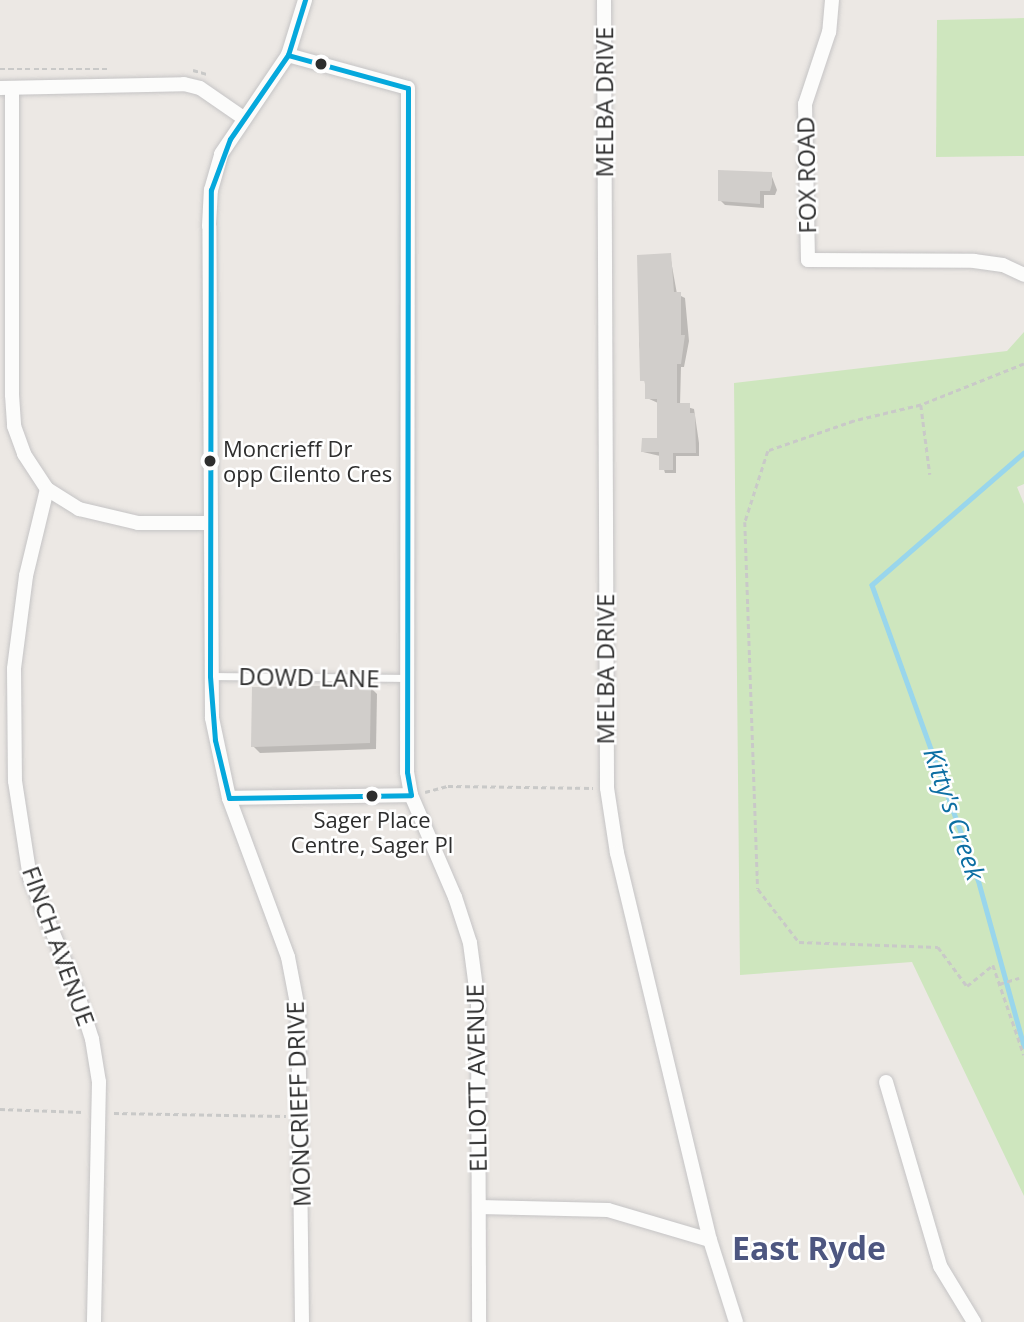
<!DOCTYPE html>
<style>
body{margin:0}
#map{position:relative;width:1024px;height:1322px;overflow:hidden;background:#ece8e4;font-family:"Open Sans",sans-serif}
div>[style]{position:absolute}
.green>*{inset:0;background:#cee6be}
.shadow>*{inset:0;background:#0003}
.stream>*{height:4.5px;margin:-2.25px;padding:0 2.25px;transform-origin:2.25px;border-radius:2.25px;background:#99d6ec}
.building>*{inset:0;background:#d1cecb}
.path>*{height:2.5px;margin-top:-1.25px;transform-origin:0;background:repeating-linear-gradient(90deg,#c9c9c8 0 5px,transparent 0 8.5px)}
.roads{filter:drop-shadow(0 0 2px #c5c4c5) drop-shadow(0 0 2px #c5c4c5)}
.lane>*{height:7px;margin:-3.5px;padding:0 3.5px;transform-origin:3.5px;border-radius:3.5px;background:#fcfcfb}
.street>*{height:14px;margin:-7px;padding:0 7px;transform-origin:7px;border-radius:7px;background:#fcfcfb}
.bus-1>*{height:5px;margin:-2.5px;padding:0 2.5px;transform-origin:2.5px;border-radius:2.5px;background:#05a8dc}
.dots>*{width:19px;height:19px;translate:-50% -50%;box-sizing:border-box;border:4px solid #fff;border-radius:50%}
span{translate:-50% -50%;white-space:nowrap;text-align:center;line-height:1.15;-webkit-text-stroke:5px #fff;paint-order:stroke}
.bus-label{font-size:22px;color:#2e2e2e}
.left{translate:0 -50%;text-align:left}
.street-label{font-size:24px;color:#2e2e2e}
.water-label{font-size:26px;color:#0d6fa3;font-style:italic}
.district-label{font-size:32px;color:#4d5680;font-weight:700}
</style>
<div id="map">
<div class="green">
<i style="clip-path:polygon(1024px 18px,1024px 156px,936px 157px,937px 20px)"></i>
<i style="clip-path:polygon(1024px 332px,1024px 484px,1017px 487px,1024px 504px,1024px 1196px,912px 962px,740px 975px,734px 383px,1007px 351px)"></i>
</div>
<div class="shadow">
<i style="clip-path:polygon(771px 174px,777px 190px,775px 195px,764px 195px,764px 208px,725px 205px,720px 200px)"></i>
<i style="clip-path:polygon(670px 255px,677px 294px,685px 298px,689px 341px,684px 367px,681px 367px,680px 405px,694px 409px,699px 443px,699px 456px,676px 456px,676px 473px,665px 473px,660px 456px,643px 452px,658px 440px,658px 403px,647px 398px,639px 343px)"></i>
<i style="clip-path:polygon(370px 687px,377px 694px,376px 749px,260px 753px,253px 746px)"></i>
</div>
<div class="stream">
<i style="left:1024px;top:453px;width:201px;rotate:139deg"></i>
<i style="left:872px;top:585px;width:313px;rotate:70.2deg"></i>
<i style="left:978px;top:879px;width:173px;rotate:74.6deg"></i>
</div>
<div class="building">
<i style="clip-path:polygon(718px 170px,772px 172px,772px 184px,770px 191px,760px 191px,760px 204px,718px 201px)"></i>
<i style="clip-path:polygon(671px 253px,674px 292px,681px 292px,681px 335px,685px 335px,681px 364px,677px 364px,677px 403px,690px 403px,690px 413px,695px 413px,696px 453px,673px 453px,673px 470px,659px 470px,659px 452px,641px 452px,642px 438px,657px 438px,657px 399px,645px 399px,645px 381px,640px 381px,637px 255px)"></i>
<i style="clip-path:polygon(371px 685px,370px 743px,251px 747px,252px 687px)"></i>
</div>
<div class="path">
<i style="left:0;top:69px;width:110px"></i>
<i style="left:193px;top:70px;width:15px;rotate:16deg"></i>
<i style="left:1024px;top:364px;width:111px;rotate:158.3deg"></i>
<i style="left:921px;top:405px;width:69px;rotate:166.6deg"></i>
<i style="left:854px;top:421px;width:91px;rotate:160.8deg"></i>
<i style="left:768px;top:451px;width:75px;rotate:107.9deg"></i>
<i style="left:745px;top:522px;width:367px;rotate:88deg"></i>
<i style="left:758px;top:889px;width:67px;rotate:52.3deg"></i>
<i style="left:799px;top:942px;width:139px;rotate:2.1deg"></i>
<i style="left:938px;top:947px;width:49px;rotate:53.4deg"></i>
<i style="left:967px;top:986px;width:33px;rotate:-39deg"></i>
<i style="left:993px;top:965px;width:95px;rotate:71deg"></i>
<i style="left:921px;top:405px;width:70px;rotate:82.6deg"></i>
<i style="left:425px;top:792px;width:24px;rotate:-15deg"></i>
<i style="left:448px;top:786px;width:145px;rotate:0.8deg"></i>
<i style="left:999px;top:984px;width:21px;rotate:-17deg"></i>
<i style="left:0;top:1109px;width:83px;rotate:2.1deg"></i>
<i style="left:114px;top:1113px;width:172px;rotate:1deg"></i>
</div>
<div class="roads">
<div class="lane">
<i style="left:212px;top:676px;width:195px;rotate:0.6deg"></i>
</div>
<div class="street">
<i style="left:604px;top:0;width:788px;rotate:89.78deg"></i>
<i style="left:607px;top:788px;width:66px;rotate:81.3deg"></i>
<i style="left:617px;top:853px;width:398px;rotate:76.5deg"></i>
<i style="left:710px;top:1240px;width:86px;rotate:72.4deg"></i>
<i style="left:832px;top:0;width:32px;rotate:95deg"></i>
<i style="left:829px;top:32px;width:76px;rotate:108.4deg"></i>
<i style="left:805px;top:104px;width:156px;rotate:88.9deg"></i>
<i style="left:808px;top:260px;width:166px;rotate:0.3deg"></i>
<i style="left:974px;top:261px;width:29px;rotate:8deg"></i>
<i style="left:1003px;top:265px;width:23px;rotate:25deg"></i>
<i style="left:288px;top:55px;width:124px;rotate:15.4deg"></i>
<i style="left:408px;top:88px;width:684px;rotate:90.08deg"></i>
<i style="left:407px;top:772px;width:23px;rotate:80deg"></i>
<i style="left:411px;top:795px;width:111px;rotate:66.7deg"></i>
<i style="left:455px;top:897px;width:48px;rotate:71.9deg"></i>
<i style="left:470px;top:943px;width:61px;rotate:82.4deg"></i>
<i style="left:478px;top:1003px;width:319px;rotate:89.8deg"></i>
<i style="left:0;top:88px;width:184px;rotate:-1.2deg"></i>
<i style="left:184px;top:84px;width:16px;rotate:14deg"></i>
<i style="left:200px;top:88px;width:51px;rotate:34.6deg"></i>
<i style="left:12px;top:88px;width:307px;rotate:90deg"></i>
<i style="left:12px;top:395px;width:31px;rotate:86deg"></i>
<i style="left:14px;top:426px;width:30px;rotate:70deg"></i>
<i style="left:24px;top:454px;width:42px;rotate:56.7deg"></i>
<i style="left:47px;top:489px;width:38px;rotate:32deg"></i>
<i style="left:79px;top:509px;width:61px;rotate:13.3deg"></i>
<i style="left:138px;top:523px;width:72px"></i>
<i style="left:47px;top:489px;width:89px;rotate:103.6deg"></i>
<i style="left:26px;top:576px;width:94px;rotate:97.4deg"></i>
<i style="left:14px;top:669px;width:112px;rotate:89.5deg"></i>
<i style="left:15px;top:781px;width:98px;rotate:81.2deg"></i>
<i style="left:30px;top:878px;width:117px;rotate:67.4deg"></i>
<i style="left:75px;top:986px;width:56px;rotate:72.2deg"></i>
<i style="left:92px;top:1039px;width:44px;rotate:80.8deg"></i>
<i style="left:99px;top:1082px;width:240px;rotate:91.2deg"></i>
<i style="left:229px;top:798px;width:182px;rotate:-0.9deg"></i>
<i style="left:886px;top:1082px;width:192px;rotate:73.6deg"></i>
<i style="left:940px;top:1266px;width:66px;rotate:58.7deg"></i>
<i style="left:479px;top:1207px;width:129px;rotate:1.3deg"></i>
<i style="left:608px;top:1210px;width:106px;rotate:16.4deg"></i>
<i style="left:302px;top:1322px;width:313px;rotate:-90.7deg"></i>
<i style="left:298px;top:1009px;width:53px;rotate:-100.9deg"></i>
<i style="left:288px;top:957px;width:170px;rotate:-110.4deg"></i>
<i style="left:229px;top:798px;width:82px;rotate:-102deg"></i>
<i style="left:212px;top:718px;width:492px;rotate:-90.3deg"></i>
<i style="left:209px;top:226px;width:36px;rotate:-87deg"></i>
<i style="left:211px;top:190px;width:37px;rotate:-74deg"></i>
<i style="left:221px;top:154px;width:120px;rotate:-55.9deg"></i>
<i style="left:288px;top:55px;width:58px;rotate:-72.8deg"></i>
</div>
</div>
<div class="bus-1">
<i style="left:288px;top:55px;width:124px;rotate:15.4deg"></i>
<i style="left:408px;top:88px;width:684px;rotate:90.08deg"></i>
<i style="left:407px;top:772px;width:23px;rotate:80deg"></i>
<i style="left:229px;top:798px;width:60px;rotate:-103.6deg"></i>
<i style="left:215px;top:740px;width:64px;rotate:-94.5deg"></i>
<i style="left:210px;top:676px;width:486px;rotate:-89.9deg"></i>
<i style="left:211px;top:190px;width:54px;rotate:-69.6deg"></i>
<i style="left:230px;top:139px;width:102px;rotate:-55.4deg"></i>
<i style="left:288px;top:55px;width:58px;rotate:-72.8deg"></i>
<i style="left:229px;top:798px;width:182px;rotate:-0.9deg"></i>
</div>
<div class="dots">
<i style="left:321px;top:64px;background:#2e2e2e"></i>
<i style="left:210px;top:461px;background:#2e2e2e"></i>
<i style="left:372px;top:796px;background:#2e2e2e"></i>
</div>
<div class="bus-label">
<span class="left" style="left:223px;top:461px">Moncrieff Dr<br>opp Cilento Cres</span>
<span style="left:372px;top:832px">Sager Place<br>Centre, Sager Pl</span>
</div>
<div class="street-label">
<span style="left:604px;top:102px;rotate:-90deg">MELBA DRIVE</span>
<span style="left:806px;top:175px;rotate:-91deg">FOX ROAD</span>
<span style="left:605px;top:669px;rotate:-90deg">MELBA DRIVE</span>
<span style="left:309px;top:677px;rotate:1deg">DOWD LANE</span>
<span style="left:59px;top:946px;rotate:70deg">FINCH AVENUE</span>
<span style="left:476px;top:1078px;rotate:-91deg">ELLIOTT AVENUE</span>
<span style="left:298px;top:1104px;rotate:-92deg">MONCRIEFF DRIVE</span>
</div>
<div class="water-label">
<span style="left:954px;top:814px;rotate:71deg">Kitty's Creek</span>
</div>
<div class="district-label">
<span style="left:809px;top:1248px">East Ryde</span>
</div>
</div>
